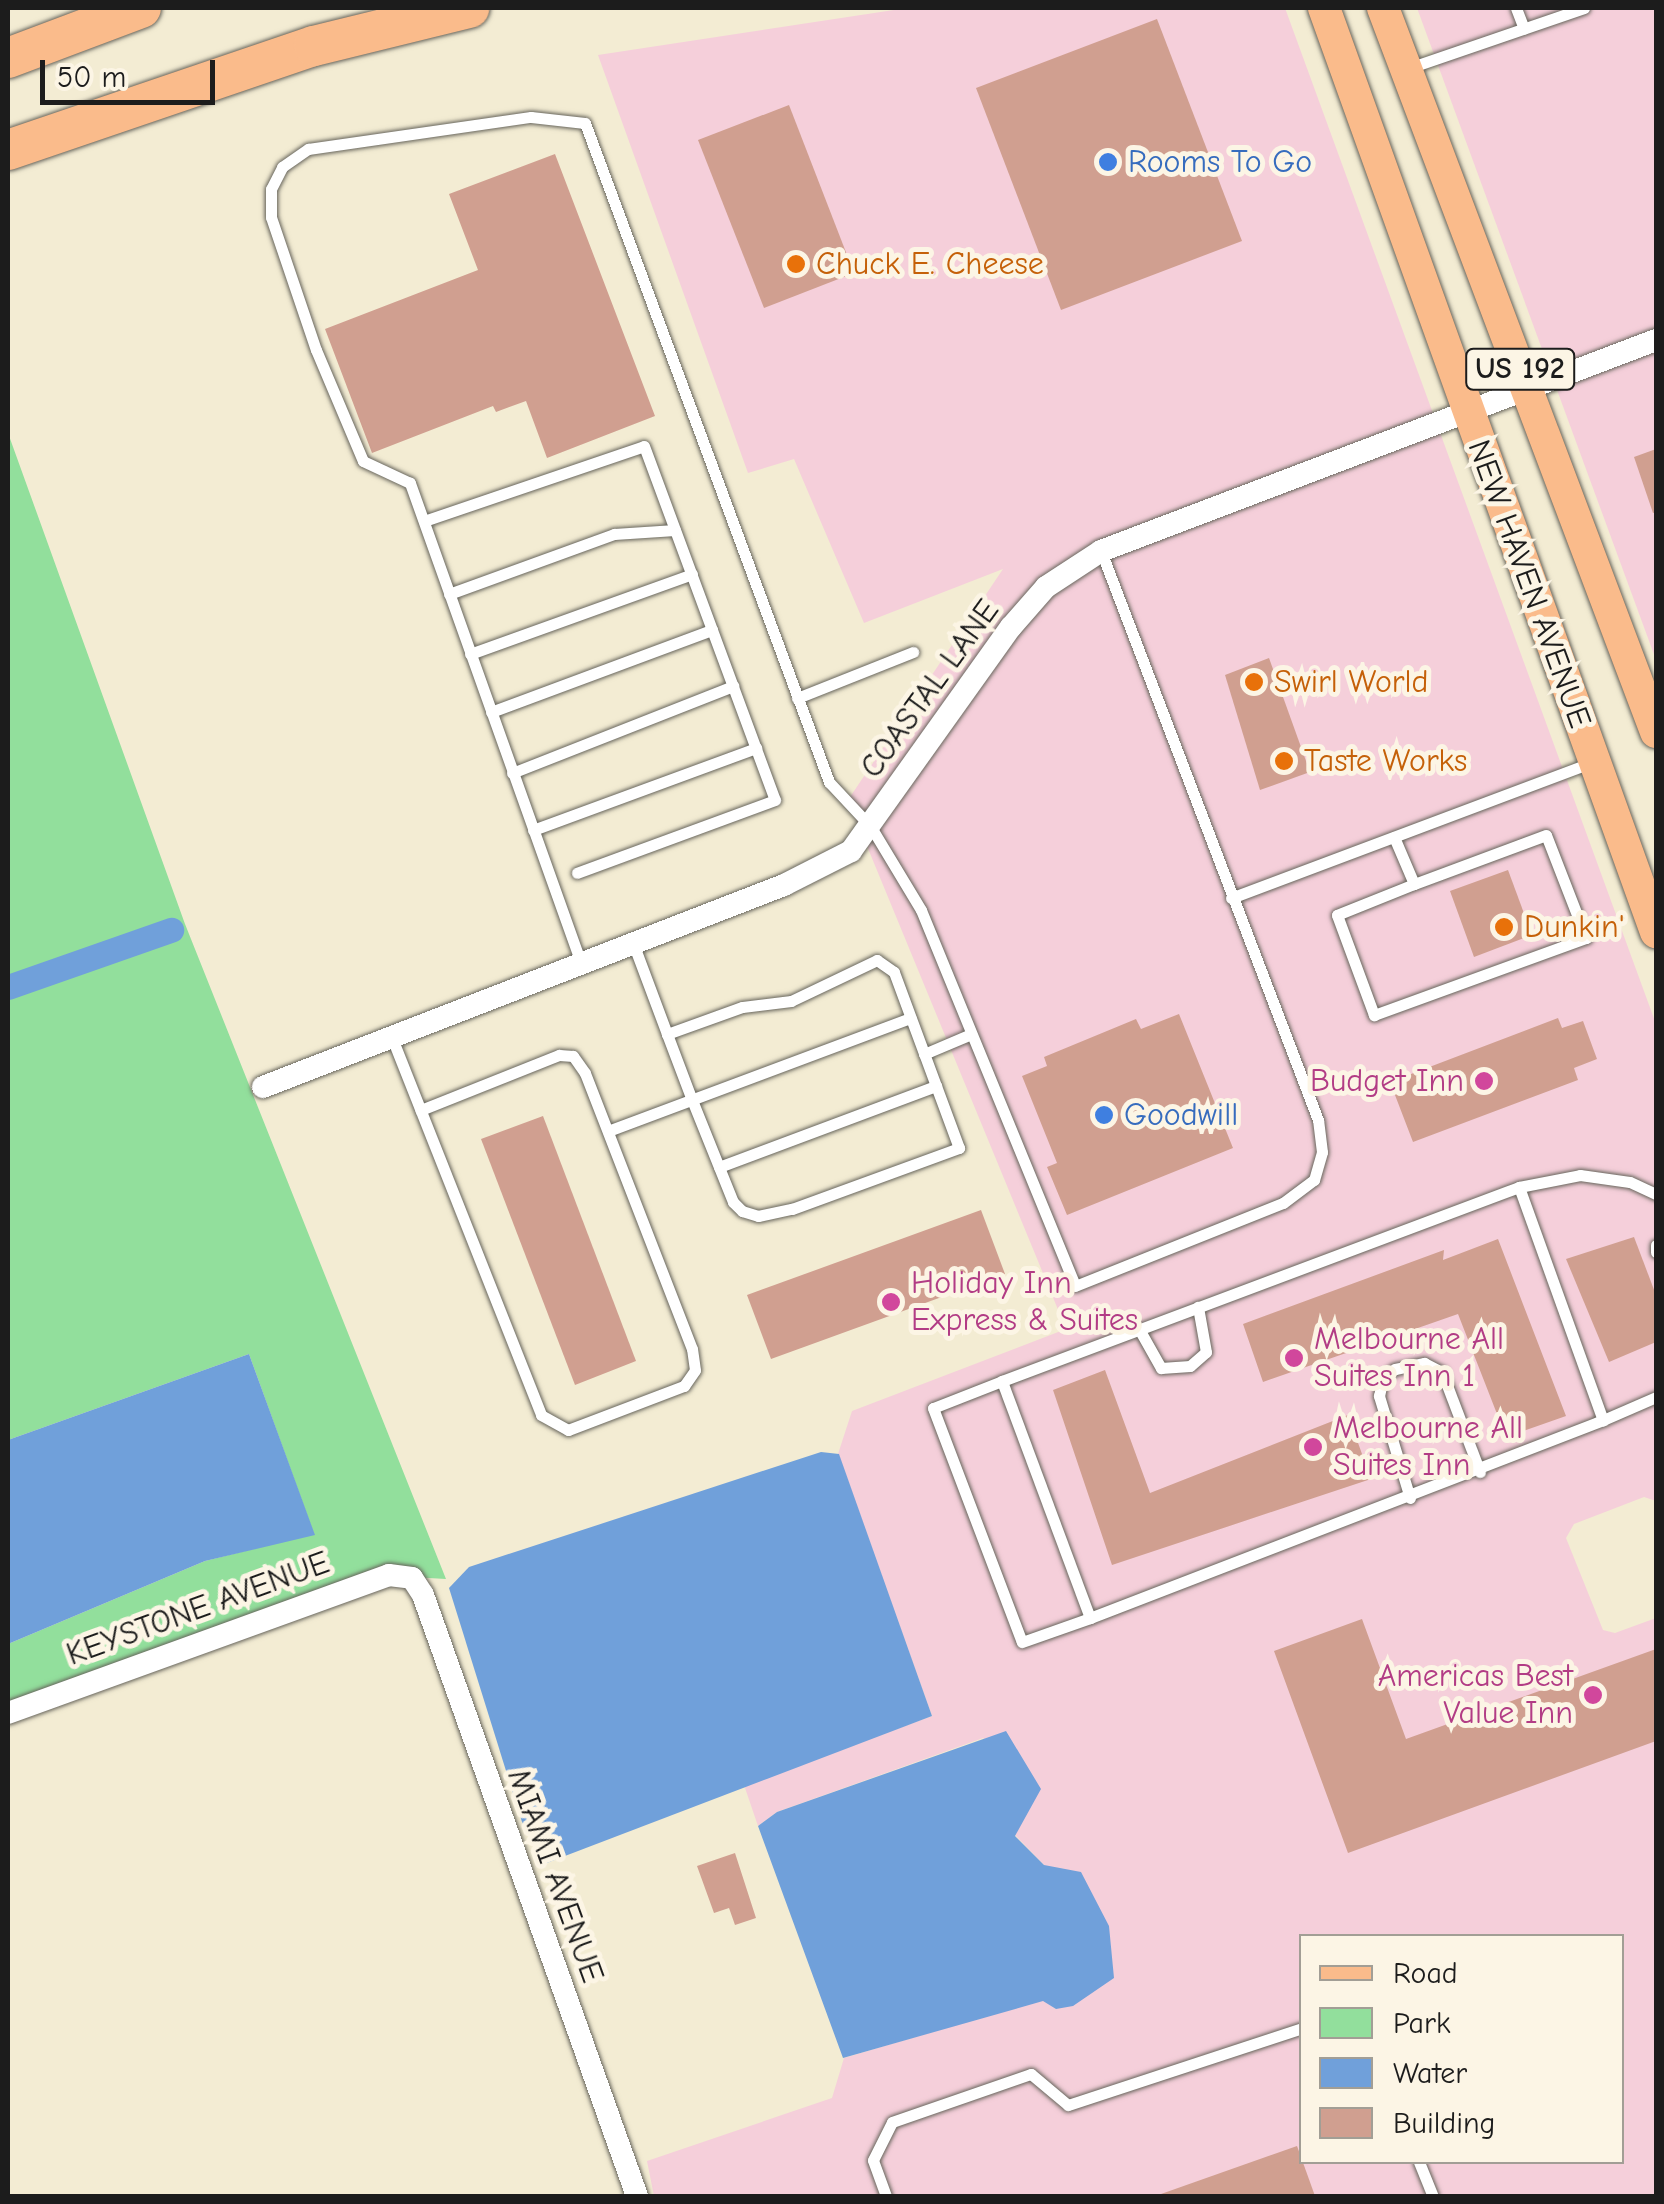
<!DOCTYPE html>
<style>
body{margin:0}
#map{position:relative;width:1664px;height:2204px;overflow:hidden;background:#f3ecd3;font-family:"Comic Neue",sans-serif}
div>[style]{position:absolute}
.built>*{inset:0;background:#f5cfda}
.green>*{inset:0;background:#92df9c}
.water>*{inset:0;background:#70a0da}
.canal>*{height:25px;margin:-12.5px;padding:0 12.5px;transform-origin:12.5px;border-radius:12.5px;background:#70a0da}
.building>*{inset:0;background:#d09f90}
.roads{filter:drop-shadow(0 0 2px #67655c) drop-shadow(0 0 2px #67655c)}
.lane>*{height:11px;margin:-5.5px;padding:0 5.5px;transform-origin:5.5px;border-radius:5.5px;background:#fff}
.street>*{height:22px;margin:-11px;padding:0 11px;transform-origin:11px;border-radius:11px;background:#fff}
.primary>*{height:32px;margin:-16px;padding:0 16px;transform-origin:16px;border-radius:16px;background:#fabb8b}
.highway>*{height:40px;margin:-20px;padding:0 20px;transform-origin:20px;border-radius:20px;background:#fabb8b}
.dots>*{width:28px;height:28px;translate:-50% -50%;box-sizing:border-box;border:5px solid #fcf5e5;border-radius:50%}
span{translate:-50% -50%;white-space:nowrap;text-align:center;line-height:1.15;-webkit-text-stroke:10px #fcf5e5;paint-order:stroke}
.shield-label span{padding:2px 8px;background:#fcf5e5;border:2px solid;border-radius:8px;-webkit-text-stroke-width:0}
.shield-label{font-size:30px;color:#1c1c1c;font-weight:700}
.shop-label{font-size:32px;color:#366cbe}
.left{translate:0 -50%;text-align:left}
.food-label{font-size:32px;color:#c56008}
.street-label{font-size:32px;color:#1c1c1c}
.hotel-label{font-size:32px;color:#b23c85}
.right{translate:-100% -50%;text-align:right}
.frame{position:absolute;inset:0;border:10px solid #1c1c1c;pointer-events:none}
.legend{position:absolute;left:1299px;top:1934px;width:325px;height:230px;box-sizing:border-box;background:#fcf5e5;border:2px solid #a29e95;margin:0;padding:12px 18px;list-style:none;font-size:30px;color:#1c1c1c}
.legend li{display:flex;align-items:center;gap:20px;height:50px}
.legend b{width:50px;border:2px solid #a29e95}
.scale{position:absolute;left:40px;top:60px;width:175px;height:45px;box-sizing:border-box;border:5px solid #1c1c1c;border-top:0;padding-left:12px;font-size:30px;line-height:35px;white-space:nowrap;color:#1c1c1c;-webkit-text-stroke:8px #fcf5e5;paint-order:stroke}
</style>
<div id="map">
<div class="built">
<i style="clip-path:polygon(evenodd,907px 8px,1285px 8px,1656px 1024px,1656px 1501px,1644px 1497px,1574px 1524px,1566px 1538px,1603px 1630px,1615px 1633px,1656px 1618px,1656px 2196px,654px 2196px,647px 2161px,832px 2098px,844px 2058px,1019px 2006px,1043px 2000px,1056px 2009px,1044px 1865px,1015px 1835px,1040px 1788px,983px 1738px,777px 1812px,758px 1826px,744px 1785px,932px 1716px,838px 1454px,852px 1411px,1066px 1329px,848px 800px,1003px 569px,864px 623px,794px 459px,748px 473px,598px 55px,907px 8px,1302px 1936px,1622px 1936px,1622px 2162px,1302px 2162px,1302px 1936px)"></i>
<i style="clip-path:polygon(1417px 8px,1656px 8px,1656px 660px)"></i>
</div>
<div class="green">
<i style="clip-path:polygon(8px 433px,185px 924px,446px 1579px,394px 1576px,8px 1714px,8px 1644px,205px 1561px,314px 1534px,249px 1354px,8px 1440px)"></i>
</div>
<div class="water">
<i style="clip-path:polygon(249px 1354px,315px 1535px,205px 1561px,8px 1644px,8px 1440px)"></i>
<i style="clip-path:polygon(821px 1452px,839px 1454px,932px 1716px,544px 1864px,522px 1822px,449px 1588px,469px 1567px)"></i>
<i style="clip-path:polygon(1006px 1731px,1041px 1789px,1015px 1836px,1044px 1865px,1081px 1872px,1109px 1926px,1114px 1978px,1073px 2006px,1056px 2009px,1043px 2001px,843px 2058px,758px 1826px,777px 1812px)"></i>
</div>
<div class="canal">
<i style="left:8px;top:987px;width:173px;rotate:-19.3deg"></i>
</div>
<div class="building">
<i style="clip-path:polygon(1157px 19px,1242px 241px,1061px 310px,976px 88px)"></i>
<i style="clip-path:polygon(789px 105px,854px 273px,764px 308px,698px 140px)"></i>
<i style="clip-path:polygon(555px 154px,655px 416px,547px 458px,526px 401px,496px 412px,493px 406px,372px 453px,325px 329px,478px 270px,449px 194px)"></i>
<i style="clip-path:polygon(1656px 449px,1656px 512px,1653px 513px,1634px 457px)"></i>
<i style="clip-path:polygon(1269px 658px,1310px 772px,1260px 790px,1225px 675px)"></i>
<i style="clip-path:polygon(1508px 870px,1532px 935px,1474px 957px,1450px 891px)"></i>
<i style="clip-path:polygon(1179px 1014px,1233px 1148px,1067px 1215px,1047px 1167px,1057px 1163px,1022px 1076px,1047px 1066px,1044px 1057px,1136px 1019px,1141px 1029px)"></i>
<i style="clip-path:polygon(1558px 1018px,1562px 1028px,1583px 1021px,1597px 1059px,1574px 1068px,1578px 1080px,1413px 1142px,1390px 1082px)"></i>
<i style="clip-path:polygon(543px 1116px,636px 1361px,575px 1385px,481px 1139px)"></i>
<i style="clip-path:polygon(981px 1210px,1005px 1274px,771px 1359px,747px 1295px)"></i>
<i style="clip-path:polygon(1634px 1237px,1656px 1295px,1656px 1342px,1609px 1362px,1566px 1259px)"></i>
<i style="clip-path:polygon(1498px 1239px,1566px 1416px,1506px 1437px,1458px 1314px,1263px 1382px,1243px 1324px,1444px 1250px,1443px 1260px)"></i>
<i style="clip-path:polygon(1105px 1370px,1150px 1493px,1348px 1415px,1371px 1479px,1112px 1565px,1053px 1390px)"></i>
<i style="clip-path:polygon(1362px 1619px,1406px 1739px,1656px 1649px,1656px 1741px,1348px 1853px,1274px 1651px)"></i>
<i style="clip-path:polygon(735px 1853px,756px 1918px,735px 1925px,729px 1908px,714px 1913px,697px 1866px)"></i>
<i style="clip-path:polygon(1297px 2146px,1315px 2196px,1162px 2196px,1161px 2194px)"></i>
</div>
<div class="roads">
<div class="lane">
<i style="left:1516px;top:8px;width:22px;rotate:69deg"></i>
<i style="left:1409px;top:68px;width:185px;rotate:-18.9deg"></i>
<i style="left:424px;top:521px;width:232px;rotate:-18.8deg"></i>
<i style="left:644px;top:446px;width:377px;rotate:69.7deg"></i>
<i style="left:775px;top:800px;width:211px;rotate:159.8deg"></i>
<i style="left:449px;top:594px;width:176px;rotate:-20deg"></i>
<i style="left:614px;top:534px;width:61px;rotate:-3.8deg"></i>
<i style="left:470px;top:654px;width:236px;rotate:-19.8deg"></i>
<i style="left:797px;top:698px;width:125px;rotate:-21.6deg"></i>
<i style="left:491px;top:712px;width:236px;rotate:-20.4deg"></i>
<i style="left:512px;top:773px;width:238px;rotate:-21.5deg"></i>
<i style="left:533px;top:830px;width:238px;rotate:-20.2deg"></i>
<i style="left:1394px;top:837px;width:51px;rotate:66.9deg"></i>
<i style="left:1414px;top:884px;width:83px;rotate:158.1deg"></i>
<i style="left:1337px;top:915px;width:107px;rotate:69.7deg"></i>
<i style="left:1374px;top:1015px;width:226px;rotate:-20deg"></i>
<i style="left:1586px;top:938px;width:110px;rotate:-111.2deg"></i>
<i style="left:1546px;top:835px;width:141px;rotate:159.6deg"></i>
<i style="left:1231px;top:898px;width:387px;rotate:-20.6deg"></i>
<i style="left:633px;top:943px;width:97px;rotate:69.5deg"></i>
<i style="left:667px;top:1034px;width:71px;rotate:69.3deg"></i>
<i style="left:692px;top:1100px;width:110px;rotate:68.1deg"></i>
<i style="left:733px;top:1202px;width:13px;rotate:45deg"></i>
<i style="left:742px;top:1211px;width:17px;rotate:17deg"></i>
<i style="left:758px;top:1216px;width:35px;rotate:-12deg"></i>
<i style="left:792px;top:1209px;width:178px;rotate:-20.1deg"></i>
<i style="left:959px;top:1148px;width:188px;rotate:-110.3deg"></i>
<i style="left:894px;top:972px;width:21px;rotate:-145deg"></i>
<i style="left:877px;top:960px;width:95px;rotate:154.5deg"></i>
<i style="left:791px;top:1001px;width:49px;rotate:173deg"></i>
<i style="left:742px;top:1007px;width:80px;rotate:160.2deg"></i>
<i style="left:581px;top:963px;width:510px;rotate:-109.61deg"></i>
<i style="left:410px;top:483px;width:52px;rotate:-154.9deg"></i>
<i style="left:363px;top:461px;width:121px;rotate:-112.9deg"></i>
<i style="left:316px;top:350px;width:140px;rotate:-108.7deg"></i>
<i style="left:271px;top:217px;width:28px;rotate:-90deg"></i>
<i style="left:271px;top:189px;width:25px;rotate:-63deg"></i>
<i style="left:282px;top:167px;width:32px;rotate:-35deg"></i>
<i style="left:308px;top:149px;width:225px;rotate:-8.2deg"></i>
<i style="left:531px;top:117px;width:54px;rotate:6.3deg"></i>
<i style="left:585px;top:123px;width:703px;rotate:69.68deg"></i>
<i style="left:829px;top:782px;width:62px;rotate:47deg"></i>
<i style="left:871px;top:827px;width:97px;rotate:58.9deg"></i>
<i style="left:921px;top:910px;width:406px;rotate:67.7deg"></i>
<i style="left:1075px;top:1286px;width:224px;rotate:-21.8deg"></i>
<i style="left:1283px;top:1203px;width:39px;rotate:-37deg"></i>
<i style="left:1314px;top:1180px;width:29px;rotate:-74deg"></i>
<i style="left:1322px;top:1152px;width:32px;rotate:-97deg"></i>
<i style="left:1318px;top:1120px;width:609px;rotate:-110.88deg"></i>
<i style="left:392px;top:1038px;width:405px;rotate:68.4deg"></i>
<i style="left:541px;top:1415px;width:31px;rotate:29deg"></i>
<i style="left:568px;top:1430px;width:124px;rotate:-20.8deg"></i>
<i style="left:684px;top:1386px;width:19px;rotate:-55deg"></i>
<i style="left:695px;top:1370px;width:21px;rotate:-98deg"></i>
<i style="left:692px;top:1349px;width:296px;rotate:-111.2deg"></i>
<i style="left:585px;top:1073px;width:21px;rotate:-125deg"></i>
<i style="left:573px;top:1056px;width:14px;rotate:-176deg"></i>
<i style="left:559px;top:1055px;width:149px;rotate:158.3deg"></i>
<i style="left:924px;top:1054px;width:49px;rotate:-22.9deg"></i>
<i style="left:608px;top:1131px;width:323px;rotate:-20.5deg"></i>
<i style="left:719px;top:1167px;width:232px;rotate:-20.5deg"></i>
<i style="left:1519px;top:1187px;width:248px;rotate:70.2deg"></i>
<i style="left:1603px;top:1420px;width:550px;rotate:158.9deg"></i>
<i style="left:1090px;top:1618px;width:253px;rotate:-110.4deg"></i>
<i style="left:1002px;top:1381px;width:552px;rotate:-20.57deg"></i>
<i style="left:1519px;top:1187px;width:62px;rotate:-11.1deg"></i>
<i style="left:1580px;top:1175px;width:50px;rotate:8deg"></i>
<i style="left:1630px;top:1182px;width:29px;rotate:25deg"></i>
<i style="left:1656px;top:1245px;width:7px;rotate:90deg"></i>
<i style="left:1139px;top:1329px;width:45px;rotate:60.6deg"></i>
<i style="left:1161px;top:1368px;width:29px;rotate:-4deg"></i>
<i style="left:1190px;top:1366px;width:21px;rotate:-41deg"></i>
<i style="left:1206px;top:1352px;width:46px;rotate:-100.1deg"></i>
<i style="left:1002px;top:1381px;width:74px;rotate:158.6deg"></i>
<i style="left:933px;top:1408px;width:250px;rotate:69.2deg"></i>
<i style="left:1022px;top:1642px;width:72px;rotate:-19.4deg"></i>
<i style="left:1603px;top:1420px;width:58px;rotate:-23.5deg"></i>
<i style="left:1410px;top:1498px;width:107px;rotate:-106.9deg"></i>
<i style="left:1379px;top:1396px;width:19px;rotate:-78deg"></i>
<i style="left:1383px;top:1377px;width:14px;rotate:-34deg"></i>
<i style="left:1395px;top:1369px;width:30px;rotate:-12deg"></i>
<i style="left:1424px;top:1363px;width:20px;rotate:27deg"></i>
<i style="left:1442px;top:1372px;width:107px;rotate:69.2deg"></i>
<i style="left:1419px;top:2162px;width:37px;rotate:68deg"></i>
<i style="left:886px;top:2196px;width:38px;rotate:-110deg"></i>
<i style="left:873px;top:2160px;width:42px;rotate:-63.4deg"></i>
<i style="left:892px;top:2122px;width:147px;rotate:-19.1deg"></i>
<i style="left:1031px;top:2074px;width:48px;rotate:40deg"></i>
<i style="left:1068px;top:2105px;width:246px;rotate:-18.2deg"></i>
</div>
<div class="street">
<i style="left:263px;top:1087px;width:559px;rotate:-21.19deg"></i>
<i style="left:784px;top:885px;width:75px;rotate:-26.9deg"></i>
<i style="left:851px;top:851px;width:275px;rotate:-54.5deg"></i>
<i style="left:1011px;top:627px;width:53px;rotate:-48.8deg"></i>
<i style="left:1046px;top:587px;width:66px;rotate:-33.2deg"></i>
<i style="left:1101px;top:551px;width:594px;rotate:-20.82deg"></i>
<i style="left:8px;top:1713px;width:405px;rotate:-19.9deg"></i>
<i style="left:389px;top:1575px;width:23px;rotate:7deg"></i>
<i style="left:412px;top:1578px;width:20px;rotate:57deg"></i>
<i style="left:423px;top:1595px;width:638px;rotate:70.4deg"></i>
</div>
<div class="primary">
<i style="left:1324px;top:8px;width:982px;rotate:70.24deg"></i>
<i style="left:1383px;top:8px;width:774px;rotate:69.34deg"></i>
</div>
<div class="highway">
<i style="left:8px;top:58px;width:142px;rotate:-20.6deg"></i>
<i style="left:8px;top:150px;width:323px;rotate:-18.8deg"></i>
<i style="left:314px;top:46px;width:160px;rotate:-13.8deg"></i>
</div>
</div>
<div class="dots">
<i style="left:1108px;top:162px;background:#3f7fe0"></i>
<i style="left:796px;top:264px;background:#e8710a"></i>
<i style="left:1254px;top:682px;background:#e8710a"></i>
<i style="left:1284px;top:761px;background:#e8710a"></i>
<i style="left:1504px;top:927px;background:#e8710a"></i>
<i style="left:1484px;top:1081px;background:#d1479c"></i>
<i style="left:1104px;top:1115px;background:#3f7fe0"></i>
<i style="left:891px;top:1302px;background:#d1479c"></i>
<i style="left:1294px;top:1358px;background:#d1479c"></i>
<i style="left:1313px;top:1447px;background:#d1479c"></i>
<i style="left:1593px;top:1695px;background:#d1479c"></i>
</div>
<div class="shield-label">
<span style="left:1520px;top:369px">US 192</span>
</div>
<div class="shop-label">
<span class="left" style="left:1128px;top:162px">Rooms To Go</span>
<span class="left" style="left:1124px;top:1115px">Goodwill</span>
</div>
<div class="food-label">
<span class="left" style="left:816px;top:264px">Chuck E. Cheese</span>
<span class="left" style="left:1274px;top:682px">Swirl World</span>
<span class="left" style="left:1304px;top:761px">Taste Works</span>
<span class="left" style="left:1524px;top:927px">Dunkin'</span>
</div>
<div class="street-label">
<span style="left:1529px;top:584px;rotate:70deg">NEW HAVEN AVENUE</span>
<span style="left:930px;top:689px;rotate:-54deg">COASTAL LANE</span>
<span style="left:198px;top:1609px;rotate:-20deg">KEYSTONE AVENUE</span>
<span style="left:555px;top:1876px;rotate:70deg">MIAMI AVENUE</span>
</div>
<div class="hotel-label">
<span class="right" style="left:1464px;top:1081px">Budget Inn</span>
<span class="left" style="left:911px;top:1302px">Holiday Inn<br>Express &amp; Suites</span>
<span class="left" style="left:1314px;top:1358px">Melbourne All<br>Suites Inn 1</span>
<span class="left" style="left:1333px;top:1447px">Melbourne All<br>Suites Inn</span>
<span class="right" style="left:1573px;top:1695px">Americas Best<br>Value Inn</span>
</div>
<div class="frame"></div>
<ul class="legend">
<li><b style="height:12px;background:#fabb8b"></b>Road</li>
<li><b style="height:28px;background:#92df9c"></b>Park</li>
<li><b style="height:28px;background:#70a0da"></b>Water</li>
<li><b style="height:28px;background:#d09f90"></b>Building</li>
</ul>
<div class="scale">50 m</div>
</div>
